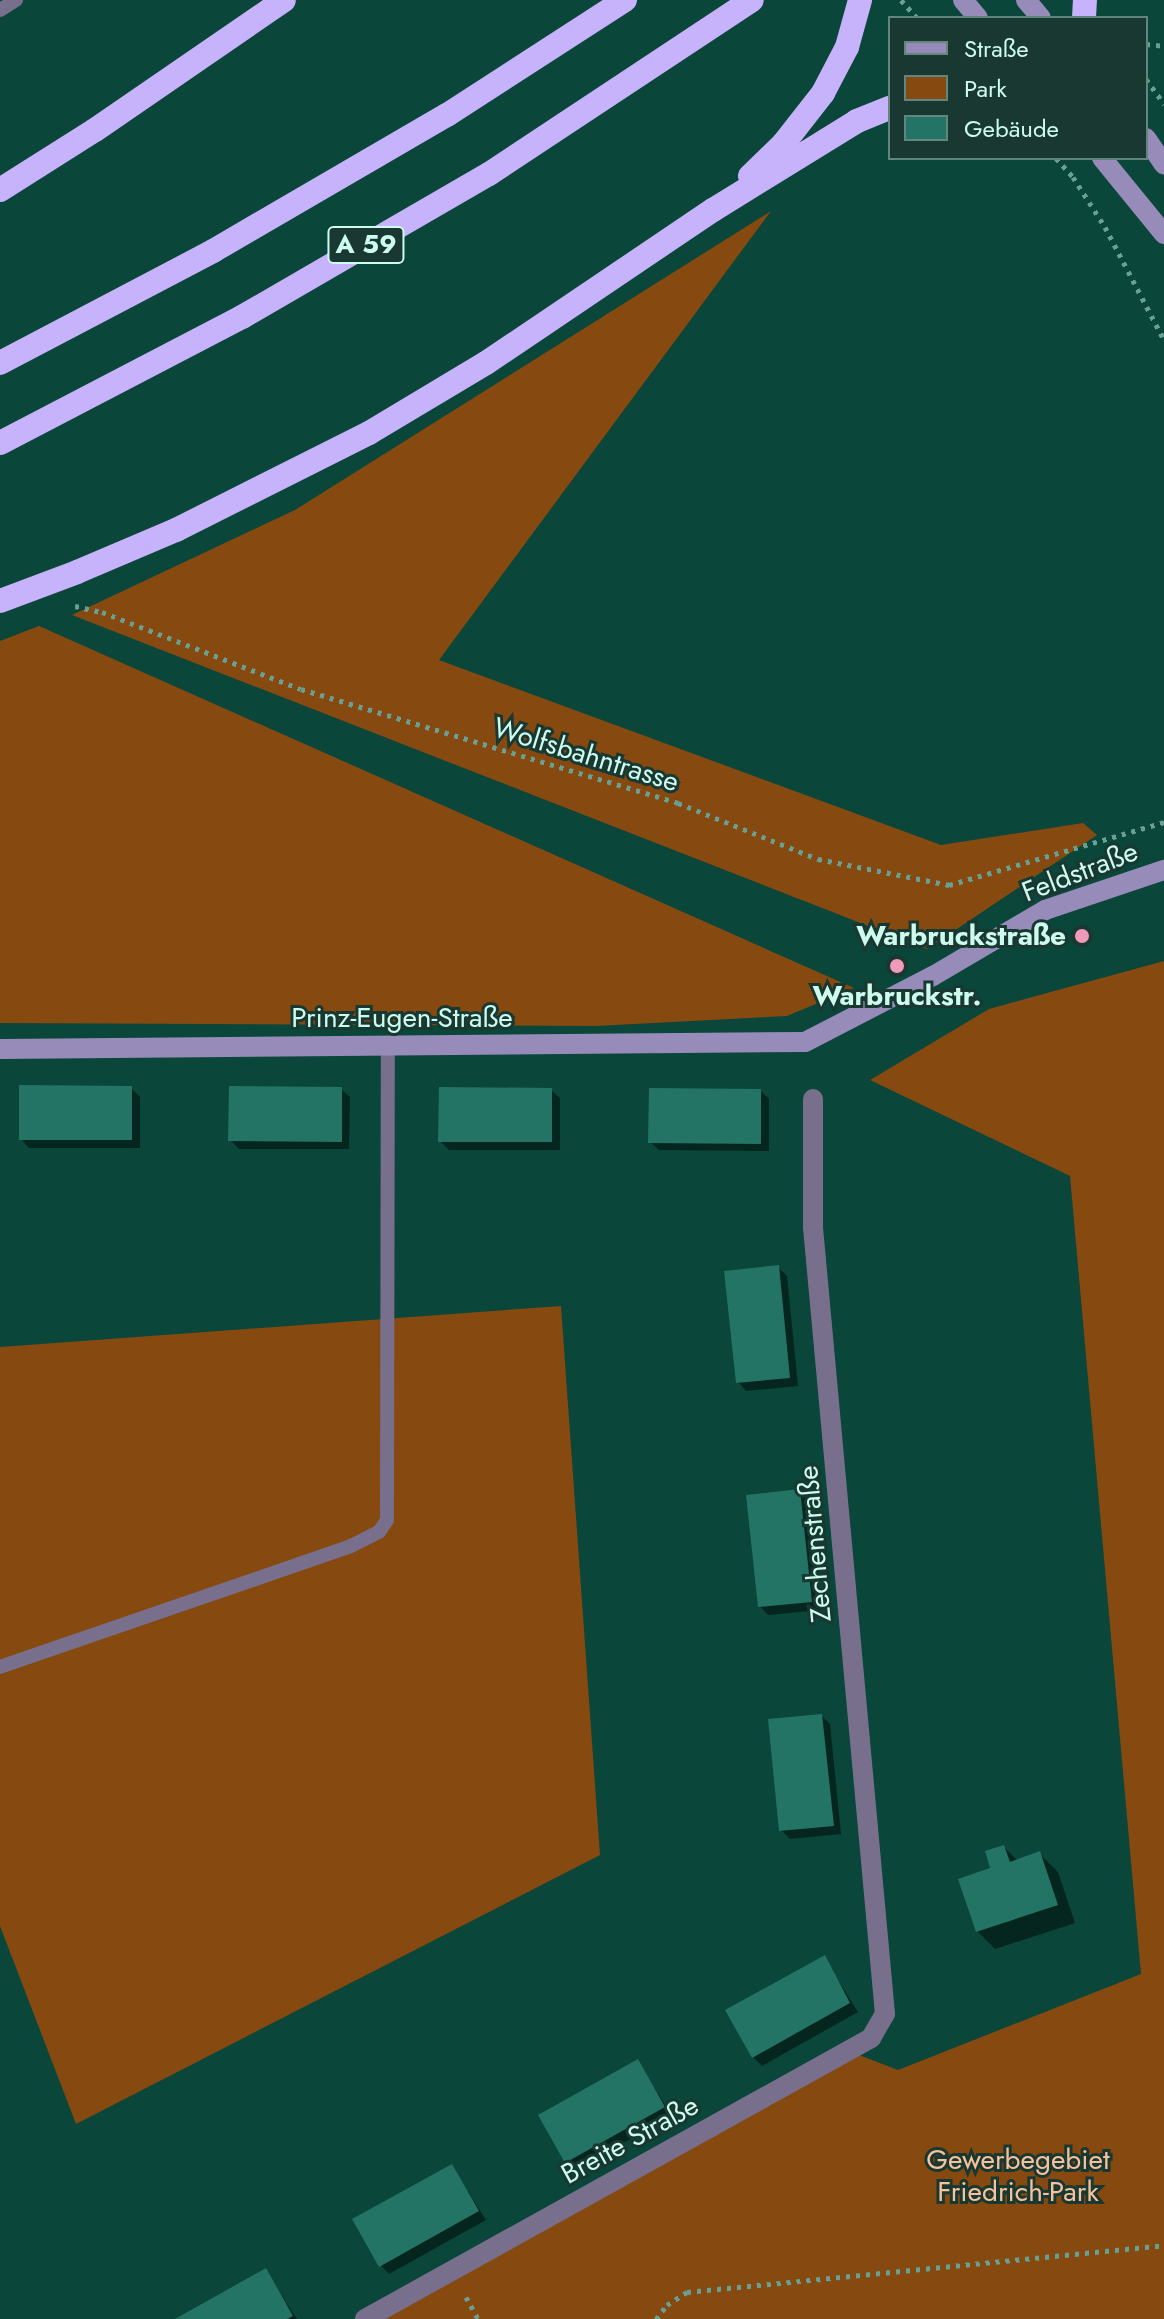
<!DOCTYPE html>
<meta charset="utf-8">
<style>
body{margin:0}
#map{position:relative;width:1164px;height:2319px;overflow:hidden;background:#0b463b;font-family:Jost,sans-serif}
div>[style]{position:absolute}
.green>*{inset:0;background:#864910}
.shadow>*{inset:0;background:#0007}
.building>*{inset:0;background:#237464}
.path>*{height:5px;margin-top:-2.5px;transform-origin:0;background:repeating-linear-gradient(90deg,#6a9f93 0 4px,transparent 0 10px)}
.lane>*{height:14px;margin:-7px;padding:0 7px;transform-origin:7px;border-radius:7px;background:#776f8c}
.street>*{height:20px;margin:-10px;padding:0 10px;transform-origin:10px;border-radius:10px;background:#776f8c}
.secondary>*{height:20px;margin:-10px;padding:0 10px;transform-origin:10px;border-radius:10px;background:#978bb9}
.highway>*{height:24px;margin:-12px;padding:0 12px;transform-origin:12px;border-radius:12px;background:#c7b3fb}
.highway-bridge>*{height:24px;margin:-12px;padding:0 12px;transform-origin:12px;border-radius:12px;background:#c7b3fb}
.dots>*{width:22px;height:22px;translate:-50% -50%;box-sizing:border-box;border:4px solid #183831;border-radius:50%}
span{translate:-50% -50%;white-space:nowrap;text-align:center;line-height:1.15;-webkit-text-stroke:6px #183831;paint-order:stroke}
.shield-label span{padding:2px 6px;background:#183831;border:2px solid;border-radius:6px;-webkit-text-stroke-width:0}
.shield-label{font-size:26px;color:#cdfcef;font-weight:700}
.street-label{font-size:28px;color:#cdfcef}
.poi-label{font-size:28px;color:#cdfcef;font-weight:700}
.right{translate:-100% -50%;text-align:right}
.park-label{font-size:28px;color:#f6c19b}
.legend{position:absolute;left:888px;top:16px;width:260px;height:144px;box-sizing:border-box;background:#183831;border:2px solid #60867d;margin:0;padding:10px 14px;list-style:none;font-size:24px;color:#cdfcef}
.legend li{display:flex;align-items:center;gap:16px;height:40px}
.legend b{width:40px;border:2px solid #60867d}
</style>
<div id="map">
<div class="green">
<i style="clip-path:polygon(771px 211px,439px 660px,941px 845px,1083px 823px,1097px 835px,927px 949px,72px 615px,295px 510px)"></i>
<i style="clip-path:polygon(39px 626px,854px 988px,787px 1016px,596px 1026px,0 1023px,0 641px)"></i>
<i style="clip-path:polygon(1164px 961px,1164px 2319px,380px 2319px,854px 2053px,898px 2070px,1141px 1974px,1070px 1176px,870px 1080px,989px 1009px)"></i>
<i style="clip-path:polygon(561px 1306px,600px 1855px,76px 2124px,0 1926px,0 1347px)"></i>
</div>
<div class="shadow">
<i style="clip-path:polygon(131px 1088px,140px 1097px,140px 1148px,29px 1148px,21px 1139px)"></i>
<i style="clip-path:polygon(341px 1089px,350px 1097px,349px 1149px,239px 1149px,230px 1140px)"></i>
<i style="clip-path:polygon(551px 1090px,560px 1098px,560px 1150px,449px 1150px,440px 1141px)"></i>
<i style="clip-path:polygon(761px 1091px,769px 1099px,769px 1151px,659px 1150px,650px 1142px)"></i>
<i style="clip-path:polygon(778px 1267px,787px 1276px,798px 1386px,746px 1391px,738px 1382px)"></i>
<i style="clip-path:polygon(800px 1491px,808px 1500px,820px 1610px,768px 1615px,760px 1606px)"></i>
<i style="clip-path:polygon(822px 1716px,830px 1724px,841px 1834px,790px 1839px,781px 1830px)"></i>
<i style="clip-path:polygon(1004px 1847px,1018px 1861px,1040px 1854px,1058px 1872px,1075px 1923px,995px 1949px,977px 1931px,993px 1869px)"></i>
<i style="clip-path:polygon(824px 1958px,858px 2012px,762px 2066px,753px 2057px)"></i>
<i style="clip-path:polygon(638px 2062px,672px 2116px,575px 2170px,567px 2162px)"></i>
<i style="clip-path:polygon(452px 2166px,486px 2220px,389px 2274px,381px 2266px)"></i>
<i style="clip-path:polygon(265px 2270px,297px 2319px,179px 2319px)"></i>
</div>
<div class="building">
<i style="clip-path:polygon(19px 1085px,132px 1086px,132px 1140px,19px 1140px)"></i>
<i style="clip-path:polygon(229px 1086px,342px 1087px,342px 1142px,228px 1141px)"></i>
<i style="clip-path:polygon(439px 1087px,552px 1088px,552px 1142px,438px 1142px)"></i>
<i style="clip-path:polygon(649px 1088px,761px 1089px,761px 1144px,648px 1143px)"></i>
<i style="clip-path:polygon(779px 1265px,790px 1378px,736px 1383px,724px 1271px)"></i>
<i style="clip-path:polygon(800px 1489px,812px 1602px,758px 1607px,746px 1495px)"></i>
<i style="clip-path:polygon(822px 1714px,834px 1826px,779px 1831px,768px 1719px)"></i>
<i style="clip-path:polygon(1004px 1845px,1010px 1862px,1040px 1851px,1058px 1905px,976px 1932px,958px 1879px,990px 1868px,985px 1851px)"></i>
<i style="clip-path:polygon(825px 1955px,850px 2003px,752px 2058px,725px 2010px)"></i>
<i style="clip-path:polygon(638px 2059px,665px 2107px,565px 2163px,538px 2115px)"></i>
<i style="clip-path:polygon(452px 2164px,479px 2211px,379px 2267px,352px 2219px)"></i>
<i style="clip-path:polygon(266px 2268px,293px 2316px,287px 2319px,175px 2319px)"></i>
</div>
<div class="path">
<i style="left:901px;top:0;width:24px;rotate:48deg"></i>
<i style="left:1146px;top:44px;width:18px;rotate:6deg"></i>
<i style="left:1146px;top:79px;width:31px;rotate:54deg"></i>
<i style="left:1056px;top:158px;width:25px;rotate:48deg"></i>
<i style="left:1073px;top:177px;width:59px;rotate:57.4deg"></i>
<i style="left:1105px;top:227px;width:127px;rotate:62.4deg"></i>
<i style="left:75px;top:606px;width:28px;rotate:13deg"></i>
<i style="left:102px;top:612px;width:213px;rotate:21.2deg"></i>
<i style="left:301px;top:689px;width:394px;rotate:16.8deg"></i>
<i style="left:678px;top:803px;width:151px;rotate:21.8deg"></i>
<i style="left:818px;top:859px;width:134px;rotate:11.2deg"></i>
<i style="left:949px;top:885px;width:224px;rotate:-16.3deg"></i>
<i style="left:466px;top:2297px;width:25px;rotate:61deg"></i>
<i style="left:656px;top:2319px;width:18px;rotate:-52deg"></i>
<i style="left:667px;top:2305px;width:24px;rotate:-33deg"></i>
<i style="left:687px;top:2292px;width:479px;rotate:-5.6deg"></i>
</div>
<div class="lane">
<i style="left:0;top:10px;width:19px;rotate:-32deg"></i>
<i style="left:0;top:1667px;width:371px;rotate:-19deg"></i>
<i style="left:351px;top:1546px;width:31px;rotate:-27deg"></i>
<i style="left:379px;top:1532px;width:14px;rotate:-56deg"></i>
<i style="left:387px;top:1520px;width:474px;rotate:-89.9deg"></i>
</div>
<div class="street">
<i style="left:365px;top:2319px;width:579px;rotate:-29.04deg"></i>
<i style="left:871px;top:2038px;width:28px;rotate:-60deg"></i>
<i style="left:885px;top:2014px;width:790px;rotate:-95.23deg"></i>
<i style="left:813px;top:1227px;width:128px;rotate:-90deg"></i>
</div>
<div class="secondary">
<i style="left:963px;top:0;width:23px;rotate:50deg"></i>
<i style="left:1026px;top:0;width:23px;rotate:50deg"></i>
<i style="left:1146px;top:138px;width:32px;rotate:56deg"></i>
<i style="left:1102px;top:158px;width:98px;rotate:50.8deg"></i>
<i style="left:0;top:1049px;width:805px;rotate:-0.5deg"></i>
<i style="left:805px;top:1042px;width:144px;rotate:-27.3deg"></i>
<i style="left:933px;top:976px;width:130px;rotate:-30.5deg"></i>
<i style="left:1045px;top:910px;width:126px;rotate:-18.6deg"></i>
</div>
<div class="highway">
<i style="left:1084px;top:18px;width:18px;rotate:-87deg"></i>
<i style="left:750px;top:176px;width:47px;rotate:-44.1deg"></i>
<i style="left:784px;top:143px;width:63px;rotate:-52deg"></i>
<i style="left:823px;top:93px;width:52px;rotate:-62.4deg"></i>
<i style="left:847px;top:47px;width:49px;rotate:-74.5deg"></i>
<i style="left:0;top:190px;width:112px;rotate:-32.3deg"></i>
<i style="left:95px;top:130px;width:229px;rotate:-34.5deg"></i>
<i style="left:0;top:363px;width:241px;rotate:-27.7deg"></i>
<i style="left:213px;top:251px;width:271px;rotate:-30.2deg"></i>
<i style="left:447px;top:115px;width:212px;rotate:-32.9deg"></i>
<i style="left:0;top:443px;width:273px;rotate:-27.5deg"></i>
<i style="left:242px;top:317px;width:285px;rotate:-30.1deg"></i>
<i style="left:489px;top:174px;width:315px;rotate:-33.5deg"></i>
<i style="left:77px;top:572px;width:108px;rotate:-23deg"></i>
<i style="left:176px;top:530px;width:216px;rotate:-26.7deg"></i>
<i style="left:369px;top:433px;width:136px;rotate:-30.9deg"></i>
<i style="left:486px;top:363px;width:274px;rotate:-34deg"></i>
<i style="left:713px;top:210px;width:169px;rotate:-31.7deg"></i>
<i style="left:857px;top:121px;width:35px;rotate:-22deg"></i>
</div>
<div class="highway-bridge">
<i style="left:0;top:601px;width:82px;rotate:-20.6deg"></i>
</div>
<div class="dots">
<i style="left:1082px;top:936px;background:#ef9ab8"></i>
<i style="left:897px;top:966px;background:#ef9ab8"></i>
</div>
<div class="shield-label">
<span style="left:366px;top:245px">A 59</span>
</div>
<div class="street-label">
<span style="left:586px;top:755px;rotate:17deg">Wolfsbahntrasse</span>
<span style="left:1080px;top:872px;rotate:-21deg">Feldstraße</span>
<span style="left:402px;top:1018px">Prinz-Eugen-Straße</span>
<span style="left:815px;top:1544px;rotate:-95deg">Zechenstraße</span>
<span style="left:630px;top:2140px;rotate:-29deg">Breite Straße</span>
</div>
<div class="poi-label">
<span class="right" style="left:1066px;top:936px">Warbruckstraße</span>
<span style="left:897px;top:996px">Warbruckstr.</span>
</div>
<div class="park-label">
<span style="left:1018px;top:2176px">Gewerbegebiet<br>Friedrich-Park</span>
</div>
<ul class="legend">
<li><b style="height:10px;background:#978bb9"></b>Straße</li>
<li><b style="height:22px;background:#864910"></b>Park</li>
<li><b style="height:22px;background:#237464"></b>Gebäude</li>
</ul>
</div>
